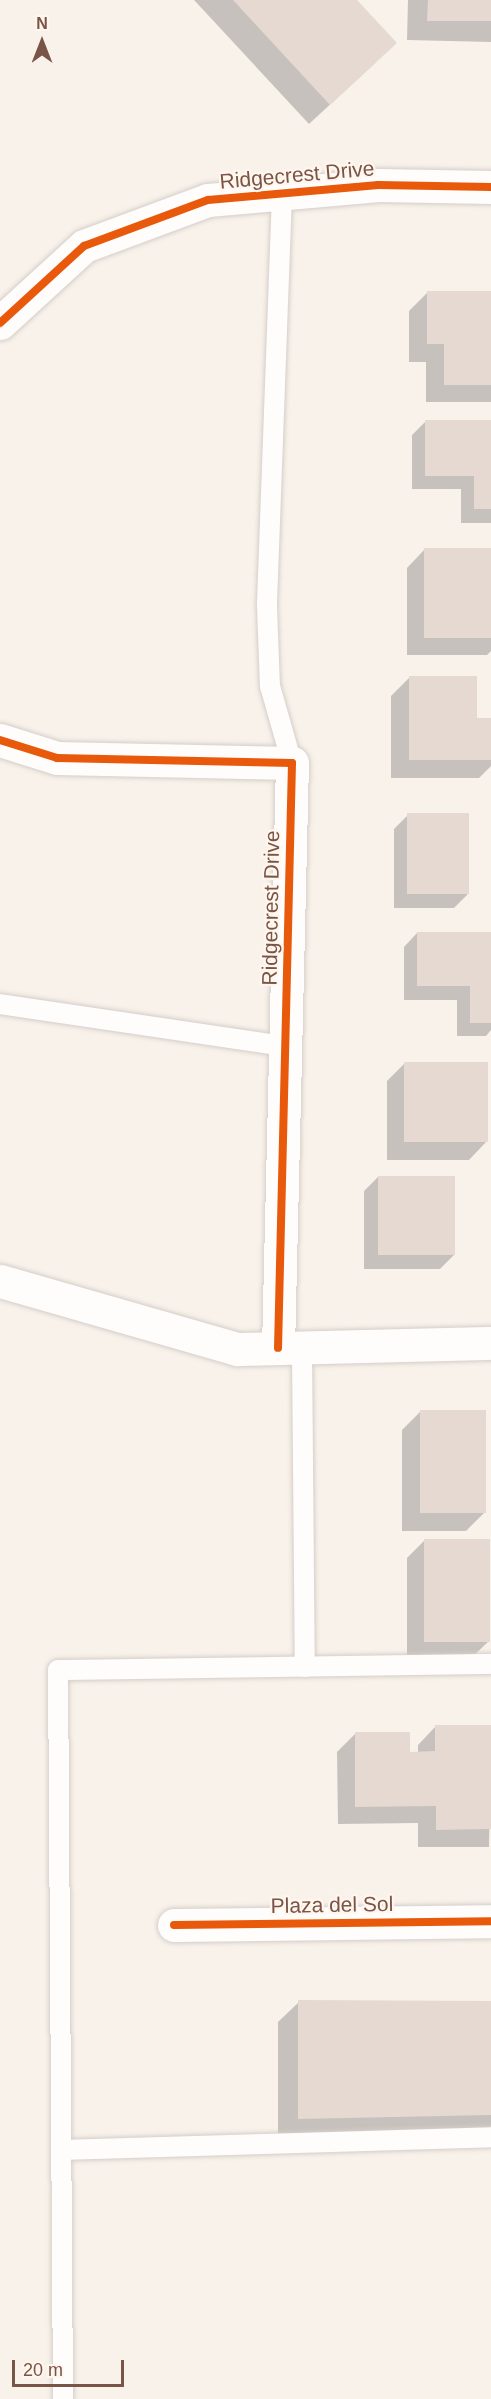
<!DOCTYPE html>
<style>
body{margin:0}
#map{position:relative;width:491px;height:2399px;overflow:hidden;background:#f8f2eb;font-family:Arial,sans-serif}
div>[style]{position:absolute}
.shadow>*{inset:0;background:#0003}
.building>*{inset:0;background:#e5d9d2}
.roads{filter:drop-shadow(0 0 2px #d6cdc8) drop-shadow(0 0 2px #d6cdc8)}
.service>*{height:20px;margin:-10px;padding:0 10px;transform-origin:10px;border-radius:10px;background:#fefdfc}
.minor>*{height:33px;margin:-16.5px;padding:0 16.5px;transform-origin:16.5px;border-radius:16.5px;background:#fefdfc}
.cycleway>*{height:8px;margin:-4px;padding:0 4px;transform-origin:4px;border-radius:4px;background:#e8590c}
span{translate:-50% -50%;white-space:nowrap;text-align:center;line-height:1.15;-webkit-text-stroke:4.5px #fff6ed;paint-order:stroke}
.street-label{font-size:21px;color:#795447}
.north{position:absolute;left:12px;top:12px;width:60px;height:60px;-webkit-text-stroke:4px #fff6ed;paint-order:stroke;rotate:0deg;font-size:16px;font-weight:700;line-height:24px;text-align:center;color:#795447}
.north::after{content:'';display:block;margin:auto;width:21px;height:27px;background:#795447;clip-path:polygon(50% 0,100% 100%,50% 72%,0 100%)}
.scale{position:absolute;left:12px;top:2360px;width:112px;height:27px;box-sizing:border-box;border:3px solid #795447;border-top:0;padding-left:8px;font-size:18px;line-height:21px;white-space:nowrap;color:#795447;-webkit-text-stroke:4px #fff6ed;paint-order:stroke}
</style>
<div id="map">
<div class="shadow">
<i style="clip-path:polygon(194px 0,355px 0,375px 63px,309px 124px)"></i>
<i style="clip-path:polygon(408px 0,491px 0,491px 42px,407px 40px)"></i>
<i style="clip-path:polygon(427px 293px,491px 293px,491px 402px,426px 402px,426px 362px,409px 362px,409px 311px)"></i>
<i style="clip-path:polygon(426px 421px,491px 421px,491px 523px,461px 523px,461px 489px,412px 489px,412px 435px)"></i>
<i style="clip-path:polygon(425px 549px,491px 549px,491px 651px,487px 655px,407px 655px,407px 568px)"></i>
<i style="clip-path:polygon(409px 678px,476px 719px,491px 719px,491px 766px,479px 778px,391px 778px,391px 696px)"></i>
<i style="clip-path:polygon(408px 815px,468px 894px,454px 908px,394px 908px,394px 829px)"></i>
<i style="clip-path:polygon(417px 933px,491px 933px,491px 1030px,486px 1036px,457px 1036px,457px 1000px,404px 1000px,404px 947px)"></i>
<i style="clip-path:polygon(405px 1063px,487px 1141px,469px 1160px,387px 1160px,387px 1081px)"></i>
<i style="clip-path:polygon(378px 1177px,454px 1255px,440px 1269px,364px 1269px,364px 1191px)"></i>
<i style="clip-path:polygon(421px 1411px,484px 1513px,466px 1531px,402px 1531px,402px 1430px)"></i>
<i style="clip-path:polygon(425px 1540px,489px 1641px,470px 1659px,407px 1659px,407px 1558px)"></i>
<i style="clip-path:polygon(436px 1726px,491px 1726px,489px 1847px,418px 1847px,418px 1823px,338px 1824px,337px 1752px,355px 1734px,409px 1753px,418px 1753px,418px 1745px)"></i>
<i style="clip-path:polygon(299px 2002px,491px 2003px,491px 2126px,482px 2135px,278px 2138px,278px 2022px)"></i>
</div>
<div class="building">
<i style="clip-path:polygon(233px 0,357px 0,397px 43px,330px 105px)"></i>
<i style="clip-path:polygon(428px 0,491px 0,491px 21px,427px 21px)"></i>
<i style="clip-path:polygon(427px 291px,491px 291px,491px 385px,444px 385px,444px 344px,427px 344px)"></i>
<i style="clip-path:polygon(425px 420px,491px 420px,491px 509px,474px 509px,474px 476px,425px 476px)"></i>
<i style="clip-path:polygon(424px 548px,491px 548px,491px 638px,424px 638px)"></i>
<i style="clip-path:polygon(409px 676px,477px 676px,477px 718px,491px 718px,491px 760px,409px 760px)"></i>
<i style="clip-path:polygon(407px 813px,469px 813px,469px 894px,407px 894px)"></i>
<i style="clip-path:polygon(417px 932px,491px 932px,491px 1023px,470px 1023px,470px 986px,417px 986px)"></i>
<i style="clip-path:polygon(404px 1062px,488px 1062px,488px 1142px,404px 1142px)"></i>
<i style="clip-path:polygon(378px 1176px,455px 1176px,455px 1255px,378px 1255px)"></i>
<i style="clip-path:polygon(420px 1410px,486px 1410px,486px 1513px,420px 1513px)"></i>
<i style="clip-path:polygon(424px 1539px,490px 1539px,490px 1642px,424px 1642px)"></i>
<i style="clip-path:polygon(435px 1725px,491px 1725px,491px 1829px,436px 1830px,436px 1806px,355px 1807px,355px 1732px,410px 1732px,410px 1752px,435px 1751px)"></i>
<i style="clip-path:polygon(298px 2000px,491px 2001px,491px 2115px,298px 2119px)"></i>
</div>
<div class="roads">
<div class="service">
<i style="left:282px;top:194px;width:412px;rotate:92.1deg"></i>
<i style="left:267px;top:606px;width:80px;rotate:87.9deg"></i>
<i style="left:270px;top:686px;width:80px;rotate:74.1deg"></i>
<i style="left:0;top:1004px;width:288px;rotate:8.4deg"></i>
<i style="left:302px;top:1348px;width:319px;rotate:89.5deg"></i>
<i style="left:62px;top:2150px;width:429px;rotate:-1.7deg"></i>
<i style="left:63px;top:2399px;width:729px;rotate:-90.39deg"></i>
<i style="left:58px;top:1670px;width:433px;rotate:-0.8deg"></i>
</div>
<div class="minor">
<i style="left:0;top:323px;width:114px;rotate:-42.5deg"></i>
<i style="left:84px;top:246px;width:132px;rotate:-20.4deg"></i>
<i style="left:208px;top:200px;width:171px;rotate:-5deg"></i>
<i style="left:378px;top:185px;width:113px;rotate:1deg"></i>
<i style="left:0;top:740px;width:60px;rotate:17.5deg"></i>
<i style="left:57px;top:758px;width:235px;rotate:1.2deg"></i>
<i style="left:292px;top:763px;width:585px;rotate:91.37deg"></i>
<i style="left:0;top:1281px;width:247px;rotate:16deg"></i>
<i style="left:237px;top:1349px;width:254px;rotate:-1.4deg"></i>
<i style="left:174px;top:1925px;width:317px;rotate:-0.7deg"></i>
</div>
</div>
<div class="cycleway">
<i style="left:0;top:323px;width:114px;rotate:-42.5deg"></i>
<i style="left:84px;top:246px;width:132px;rotate:-20.4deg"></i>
<i style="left:208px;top:200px;width:171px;rotate:-5deg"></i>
<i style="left:378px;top:185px;width:113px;rotate:1deg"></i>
<i style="left:0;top:740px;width:60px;rotate:17.5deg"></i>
<i style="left:57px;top:758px;width:235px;rotate:1.2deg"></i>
<i style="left:292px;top:763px;width:585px;rotate:91.37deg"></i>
<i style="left:174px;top:1925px;width:317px;rotate:-0.7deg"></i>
</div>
<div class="street-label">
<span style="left:297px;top:175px;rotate:-5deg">Ridgecrest Drive</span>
<span style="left:271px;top:908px;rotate:-89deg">Ridgecrest Drive</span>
<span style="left:332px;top:1905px;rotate:-1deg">Plaza del Sol</span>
</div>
<div class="north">N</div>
<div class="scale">20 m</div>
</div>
